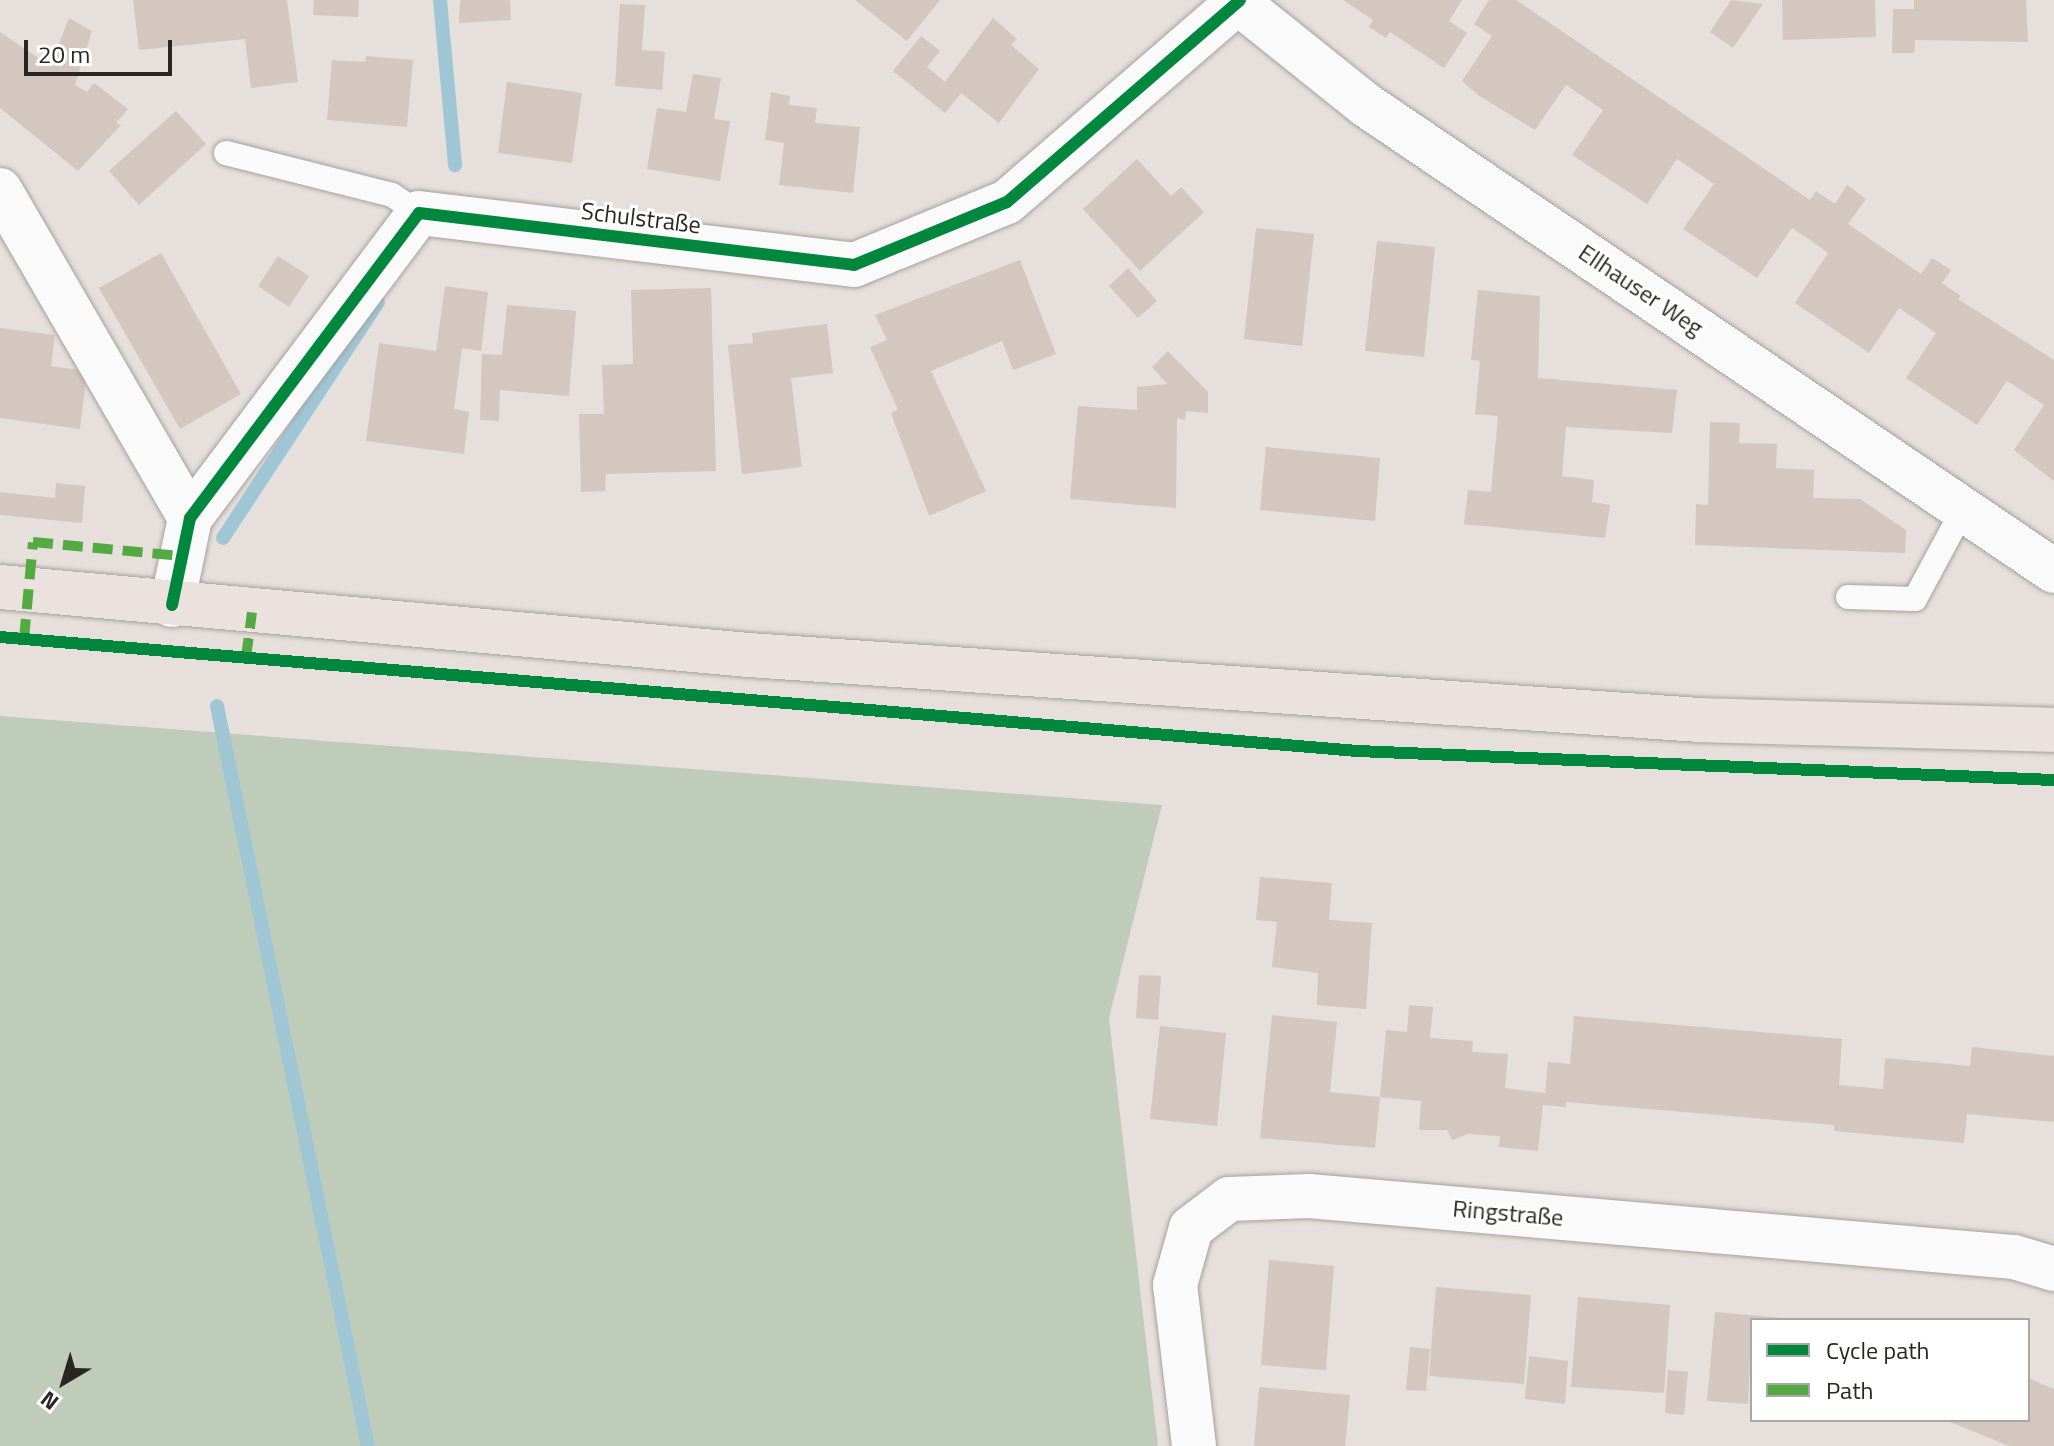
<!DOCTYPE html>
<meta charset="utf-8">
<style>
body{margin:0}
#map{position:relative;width:2054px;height:1446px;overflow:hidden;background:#e6dfdb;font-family:"Titillium Web",sans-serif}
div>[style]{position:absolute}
.green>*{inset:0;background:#c0ccba}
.stream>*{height:14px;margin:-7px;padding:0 7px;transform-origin:7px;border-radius:7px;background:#9fc6d5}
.building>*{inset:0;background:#d3c7bf}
.roads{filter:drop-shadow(0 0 2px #a7a29f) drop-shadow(0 0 2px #a7a29f)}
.service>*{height:24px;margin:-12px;padding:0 12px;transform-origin:12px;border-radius:12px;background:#fbfafa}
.minor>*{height:44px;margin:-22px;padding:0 22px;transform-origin:22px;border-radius:22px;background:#fbfafa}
.primary>*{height:44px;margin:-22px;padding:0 22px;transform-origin:22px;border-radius:22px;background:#ebe2e0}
.quiet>*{height:10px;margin-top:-5px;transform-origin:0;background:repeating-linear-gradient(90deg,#53aa43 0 20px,transparent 0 30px)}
.cycleway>*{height:12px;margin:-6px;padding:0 6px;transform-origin:6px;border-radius:6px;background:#00873e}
span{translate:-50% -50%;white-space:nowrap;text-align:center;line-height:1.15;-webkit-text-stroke:6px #fff;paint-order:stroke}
.street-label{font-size:24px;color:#292522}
.legend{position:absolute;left:1750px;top:1318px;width:280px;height:104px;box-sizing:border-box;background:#fff;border:2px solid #a9a8a7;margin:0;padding:10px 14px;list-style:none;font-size:24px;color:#292522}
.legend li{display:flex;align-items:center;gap:16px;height:40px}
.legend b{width:40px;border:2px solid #a9a8a7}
.north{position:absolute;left:24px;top:1342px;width:80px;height:80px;-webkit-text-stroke:6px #fff;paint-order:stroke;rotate:218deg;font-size:22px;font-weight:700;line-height:32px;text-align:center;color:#292522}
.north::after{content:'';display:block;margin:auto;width:28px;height:36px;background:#292522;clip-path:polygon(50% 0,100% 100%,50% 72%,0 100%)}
.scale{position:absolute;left:24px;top:40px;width:148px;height:36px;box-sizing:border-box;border:4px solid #292522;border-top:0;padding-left:10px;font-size:24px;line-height:28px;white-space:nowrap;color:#292522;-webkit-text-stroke:6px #fff;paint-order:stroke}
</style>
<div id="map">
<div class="green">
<i style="clip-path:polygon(0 716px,1162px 805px,1109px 1018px,1158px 1446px,0 1446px)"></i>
</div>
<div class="stream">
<i style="left:440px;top:0;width:166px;rotate:84.8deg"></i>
<i style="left:223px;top:538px;width:282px;rotate:-56.7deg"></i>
<i style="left:217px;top:706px;width:755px;rotate:78.47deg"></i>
</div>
<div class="building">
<i style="clip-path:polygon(133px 0,287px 0,298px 82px,251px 88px,245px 39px,139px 50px)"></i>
<i style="clip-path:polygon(314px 0,359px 0,358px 17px,313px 15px)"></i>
<i style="clip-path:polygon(460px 0,510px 0,511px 20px,459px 23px)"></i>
<i style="clip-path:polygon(855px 0,940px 0,907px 41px)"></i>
<i style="clip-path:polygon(1343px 0,1462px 0,1449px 21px,1467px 33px,1444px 68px,1390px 32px,1386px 38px,1369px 27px,1373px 20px)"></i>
<i style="clip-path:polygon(1489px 0,1516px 0,1810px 200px,1816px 191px,1835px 204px,1847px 185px,1866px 199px,1848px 224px,1921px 274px,1932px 258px,1951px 270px,1942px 283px,1961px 296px,1958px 299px,2054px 360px,2054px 481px,2014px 450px,2044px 405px,2007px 381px,1977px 425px,1906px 378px,1936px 333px,1899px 308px,1869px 353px,1795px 303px,1828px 253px,1810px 240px,1792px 228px,1757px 278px,1683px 229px,1714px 184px,1695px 171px,1677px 159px,1647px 204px,1572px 155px,1603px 110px,1566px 85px,1535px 130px,1478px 95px,1462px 81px,1492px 36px,1474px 24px)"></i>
<i style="clip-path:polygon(1731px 0,1763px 4px,1733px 48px,1710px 32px)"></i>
<i style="clip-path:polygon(1782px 0,1875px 0,1876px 37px,1783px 40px)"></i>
<i style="clip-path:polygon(1914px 0,2026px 0,2028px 42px,1915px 40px,1914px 53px,1892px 53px,1893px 9px,1914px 9px)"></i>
<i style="clip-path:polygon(620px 4px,645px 5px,642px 50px,665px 52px,662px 90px,615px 86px)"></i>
<i style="clip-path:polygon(69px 18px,92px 31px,75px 85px,87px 92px,94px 83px,128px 109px,116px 123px,121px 125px,78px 171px,0 108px,0 32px,50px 66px)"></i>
<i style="clip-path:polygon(993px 18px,1017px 39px,1011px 45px,1039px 69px,999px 123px,961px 93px,945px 113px,893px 71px,921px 36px,940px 51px,927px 67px,945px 82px)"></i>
<i style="clip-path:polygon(366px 56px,413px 60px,407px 127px,327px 120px,332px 60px,365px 62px)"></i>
<i style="clip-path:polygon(693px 74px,721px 78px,714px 119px,730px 121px,720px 181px,647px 169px,657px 108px,686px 112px)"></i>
<i style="clip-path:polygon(507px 82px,582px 93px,572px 163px,498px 153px)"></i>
<i style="clip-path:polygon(771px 92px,790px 96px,789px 105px,817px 108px,815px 123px,860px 127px,853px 193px,779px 185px,784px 143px,765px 140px)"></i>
<i style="clip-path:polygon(176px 111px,206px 144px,139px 205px,109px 171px)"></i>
<i style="clip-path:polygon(1137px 159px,1171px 196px,1181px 187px,1204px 212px,1140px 271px,1083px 209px)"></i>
<i style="clip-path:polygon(1256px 228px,1314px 234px,1302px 346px,1244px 339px)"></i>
<i style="clip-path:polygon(1377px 241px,1435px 247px,1424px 357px,1365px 351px)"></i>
<i style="clip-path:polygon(161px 253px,241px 394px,180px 429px,99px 288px)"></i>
<i style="clip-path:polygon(278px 256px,309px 276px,289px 307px,258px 286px)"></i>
<i style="clip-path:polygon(1020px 260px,1056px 354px,1013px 370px,1002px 341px,931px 371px,986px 491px,929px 516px,891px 413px,898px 410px,870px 347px,887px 340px,875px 315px)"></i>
<i style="clip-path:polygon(1128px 268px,1157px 301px,1138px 318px,1109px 286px)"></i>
<i style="clip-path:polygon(445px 286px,488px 292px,481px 351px,462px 348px,454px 409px,469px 412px,464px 454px,366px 441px,379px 343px,436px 351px)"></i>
<i style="clip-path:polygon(711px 288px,716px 471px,606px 474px,605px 491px,581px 492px,579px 414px,604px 414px,602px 365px,633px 364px,631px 290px)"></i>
<i style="clip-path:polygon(1478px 290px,1540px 296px,1538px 378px,1677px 390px,1672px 433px,1566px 427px,1562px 476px,1594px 480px,1592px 502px,1610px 505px,1605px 538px,1464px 524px,1468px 490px,1491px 492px,1498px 416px,1475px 414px,1480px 361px,1471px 360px)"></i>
<i style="clip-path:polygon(507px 305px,576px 311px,569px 396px,500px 390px,499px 421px,480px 420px,482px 354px,502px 355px)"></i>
<i style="clip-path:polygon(827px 324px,833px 373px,791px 378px,802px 467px,742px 474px,728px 345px,753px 343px,752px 333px)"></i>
<i style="clip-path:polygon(0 328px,55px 335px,51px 366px,87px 371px,80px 429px,0 418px)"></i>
<i style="clip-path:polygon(1168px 351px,1208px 392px,1208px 413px,1186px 411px,1185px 420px,1177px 418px,1176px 508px,1070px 499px,1078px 406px,1137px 410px,1137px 387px,1167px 384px,1152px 367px)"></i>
<i style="clip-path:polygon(1710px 422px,1740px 423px,1739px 443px,1777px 444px,1776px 468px,1814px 470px,1813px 498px,1860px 499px,1906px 530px,1905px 553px,1695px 545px,1696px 504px,1708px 505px)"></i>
<i style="clip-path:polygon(1266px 447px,1380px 458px,1375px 521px,1260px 510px)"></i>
<i style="clip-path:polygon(56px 483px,85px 486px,82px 523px,0 515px,0 492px,55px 498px)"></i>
<i style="clip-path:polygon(1260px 877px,1332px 883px,1329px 920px,1372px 923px,1366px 1009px,1317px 1005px,1318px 973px,1272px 967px,1277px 922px,1256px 920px)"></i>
<i style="clip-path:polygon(1139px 975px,1161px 976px,1158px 1020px,1136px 1018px)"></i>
<i style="clip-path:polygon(1409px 1005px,1433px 1007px,1430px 1038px,1473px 1041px,1472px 1052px,1508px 1054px,1505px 1088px,1545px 1093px,1548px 1062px,1570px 1064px,1574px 1016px,1842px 1039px,1839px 1085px,1883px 1089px,1885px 1058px,1970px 1066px,1972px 1047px,2054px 1056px,2054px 1122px,1967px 1114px,1964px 1143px,1834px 1131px,1834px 1125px,1566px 1102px,1566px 1107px,1543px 1105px,1538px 1151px,1499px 1147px,1500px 1136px,1468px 1134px,1452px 1140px,1447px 1130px,1419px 1130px,1421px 1101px,1380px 1097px,1386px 1030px,1407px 1032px)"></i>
<i style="clip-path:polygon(1272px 1015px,1337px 1022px,1330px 1092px,1380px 1097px,1375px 1148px,1260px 1138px)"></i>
<i style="clip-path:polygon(1160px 1026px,1226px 1033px,1217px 1126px,1150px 1119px)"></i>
<i style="clip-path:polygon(1269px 1260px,1334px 1266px,1326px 1370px,1261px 1365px)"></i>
<i style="clip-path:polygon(1436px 1287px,1531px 1295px,1524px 1384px,1429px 1376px)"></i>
<i style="clip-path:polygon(1578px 1297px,1670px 1305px,1664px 1393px,1571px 1387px)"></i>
<i style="clip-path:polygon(1715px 1312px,1784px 1318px,1752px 1320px,1748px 1404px,1707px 1401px)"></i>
<i style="clip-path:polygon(1410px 1347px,1430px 1349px,1426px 1391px,1406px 1390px)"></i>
<i style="clip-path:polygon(1529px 1356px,1568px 1361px,1565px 1404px,1525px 1399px)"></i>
<i style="clip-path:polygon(1668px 1370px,1688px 1372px,1684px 1415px,1665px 1413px)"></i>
<i style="clip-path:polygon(2028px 1378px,2054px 1389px,2054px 1446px,2009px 1446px,1945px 1420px,2028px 1420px)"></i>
<i style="clip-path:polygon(1259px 1387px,1350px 1395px,1345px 1446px,1254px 1446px)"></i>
</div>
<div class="roads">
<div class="service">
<i style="left:226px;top:153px;width:171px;rotate:14.2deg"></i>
<i style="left:392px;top:195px;width:32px;rotate:34deg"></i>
<i style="left:1848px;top:597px;width:67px;rotate:1.7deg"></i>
<i style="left:1915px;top:599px;width:103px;rotate:-61.7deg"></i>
</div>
<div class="minor">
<i style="left:1235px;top:0;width:168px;rotate:38.7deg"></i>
<i style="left:1366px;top:105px;width:831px;rotate:34.11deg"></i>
<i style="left:0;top:190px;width:379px;rotate:59.9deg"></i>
<i style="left:172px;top:605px;width:89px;rotate:-78.3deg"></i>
<i style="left:190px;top:518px;width:381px;rotate:-53.1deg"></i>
<i style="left:419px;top:213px;width:438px;rotate:6.8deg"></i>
<i style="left:854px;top:265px;width:165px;rotate:-22.4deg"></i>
<i style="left:1007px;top:202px;width:308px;rotate:-40.9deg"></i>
<i style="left:1194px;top:1446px;width:162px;rotate:-96.7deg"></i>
<i style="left:1175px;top:1285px;width:59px;rotate:-74.3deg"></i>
<i style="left:1191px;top:1228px;width:48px;rotate:-37.3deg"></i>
<i style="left:1229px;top:1199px;width:80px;rotate:-2.1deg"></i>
<i style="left:1309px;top:1196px;width:708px;rotate:4.95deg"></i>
<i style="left:2014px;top:1257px;width:42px;rotate:16.7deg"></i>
</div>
<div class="primary">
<i style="left:0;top:587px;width:752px;rotate:5.19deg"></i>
<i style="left:749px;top:655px;width:953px;rotate:3.91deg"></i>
<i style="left:1700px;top:720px;width:354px;rotate:1.6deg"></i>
</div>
</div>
<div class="quiet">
<i style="left:24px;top:639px;width:97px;rotate:-84.7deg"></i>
<i style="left:33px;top:542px;width:150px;rotate:5.4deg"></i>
<i style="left:246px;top:658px;width:46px;rotate:-82.6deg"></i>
</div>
<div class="cycleway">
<i style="left:172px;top:605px;width:89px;rotate:-78.3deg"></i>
<i style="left:190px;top:518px;width:381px;rotate:-53.1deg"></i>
<i style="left:419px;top:213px;width:438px;rotate:6.8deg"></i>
<i style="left:854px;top:265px;width:165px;rotate:-22.4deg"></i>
<i style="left:1007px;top:202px;width:308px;rotate:-40.9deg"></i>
<i style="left:0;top:637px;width:1363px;rotate:4.8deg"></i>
<i style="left:1358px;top:751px;width:697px;rotate:2.39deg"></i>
</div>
<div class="street-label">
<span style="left:641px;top:218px;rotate:7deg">Schulstraße</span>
<span style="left:1641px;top:290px;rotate:34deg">Ellhauser Weg</span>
<span style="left:1508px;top:1213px;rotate:5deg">Ringstraße</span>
</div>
<ul class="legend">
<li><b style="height:10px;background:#00873e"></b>Cycle path</li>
<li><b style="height:10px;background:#53aa43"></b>Path</li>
</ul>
<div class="north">N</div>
<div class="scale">20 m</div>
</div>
